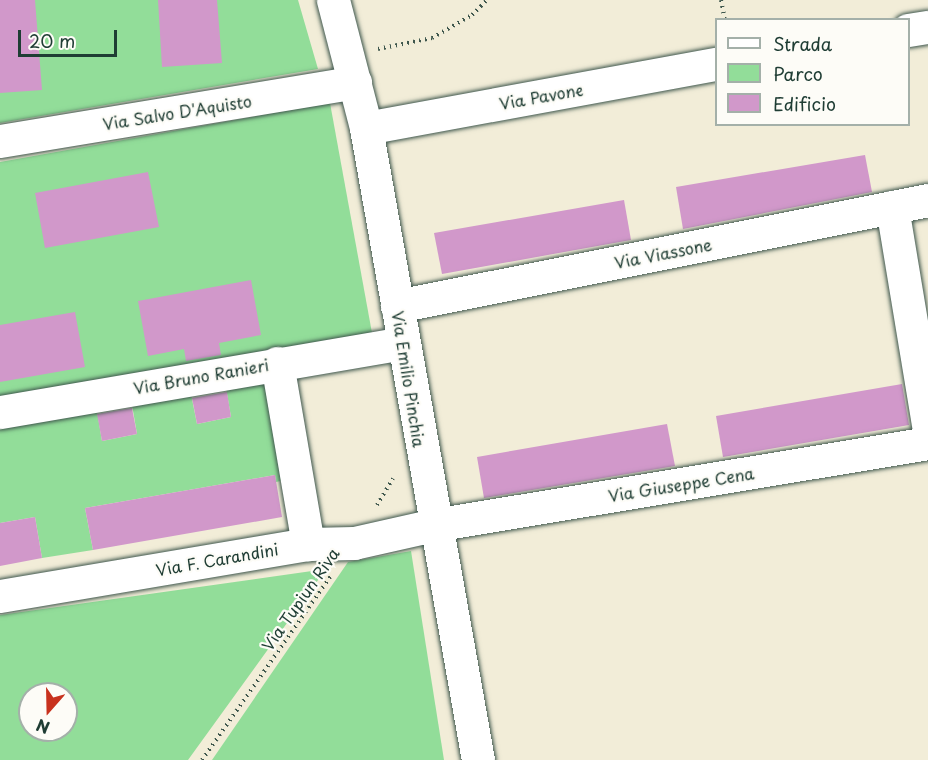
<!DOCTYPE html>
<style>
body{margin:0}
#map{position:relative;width:928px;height:760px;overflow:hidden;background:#f2edd8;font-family:"Playpen Sans",sans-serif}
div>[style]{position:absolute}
.green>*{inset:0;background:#92dd99}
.building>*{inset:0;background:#d198ca}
.path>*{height:4px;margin-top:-2px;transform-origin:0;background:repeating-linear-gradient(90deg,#3f574d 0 1.5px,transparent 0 6px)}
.roads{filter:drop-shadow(0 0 2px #3f574d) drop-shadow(0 0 2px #3f574d)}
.minor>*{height:33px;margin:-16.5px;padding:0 16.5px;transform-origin:16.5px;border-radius:16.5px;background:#fff}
span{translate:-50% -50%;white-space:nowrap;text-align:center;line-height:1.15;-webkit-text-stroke:4.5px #fdfcf7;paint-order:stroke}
.street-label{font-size:16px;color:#1f3d34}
.legend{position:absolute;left:715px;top:18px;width:195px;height:108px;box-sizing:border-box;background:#fdfcf7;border:2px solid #a4b0a9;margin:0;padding:8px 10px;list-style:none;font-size:18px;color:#1f3d34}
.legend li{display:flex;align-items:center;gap:12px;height:30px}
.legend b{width:30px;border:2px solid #a4b0a9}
.north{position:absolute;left:18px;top:682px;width:60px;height:60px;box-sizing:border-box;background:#fdfcf7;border:2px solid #a4b0a9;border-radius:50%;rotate:200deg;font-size:16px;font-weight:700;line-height:24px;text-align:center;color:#1f3d34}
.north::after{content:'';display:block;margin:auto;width:21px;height:27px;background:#c8321e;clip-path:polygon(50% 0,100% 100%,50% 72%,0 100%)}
.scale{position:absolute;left:18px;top:30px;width:99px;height:27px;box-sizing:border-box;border:3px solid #1f3d34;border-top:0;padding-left:8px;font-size:18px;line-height:21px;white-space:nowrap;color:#1f3d34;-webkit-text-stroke:4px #fdfcf7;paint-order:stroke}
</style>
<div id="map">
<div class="green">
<i style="clip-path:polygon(0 0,298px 0,318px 69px,0 123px)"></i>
<i style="clip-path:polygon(330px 103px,372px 333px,0 398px,0 162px)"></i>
<i style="clip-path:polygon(268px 381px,286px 480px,276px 482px,275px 475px,85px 508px,93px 550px,42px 558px,35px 517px,0 523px,0 428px,97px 411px,102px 441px,137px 434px,132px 405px,191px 394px,197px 424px,231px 417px,226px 388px)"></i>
<i style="clip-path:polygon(411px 551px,444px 760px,212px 760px,348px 562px)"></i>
<i style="clip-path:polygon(evenodd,326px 569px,188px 760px,0 760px,0 615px,326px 569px,30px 694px,66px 694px,66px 730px,30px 730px,30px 694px)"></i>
</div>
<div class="building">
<i style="clip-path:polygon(0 0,35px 0,42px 90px,0 93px)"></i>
<i style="clip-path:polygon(158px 0,217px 0,222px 63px,162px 67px)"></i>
<i style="clip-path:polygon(865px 155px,872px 192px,683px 229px,676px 187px)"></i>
<i style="clip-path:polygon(148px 172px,159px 227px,45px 248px,35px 193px)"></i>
<i style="clip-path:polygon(624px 200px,631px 240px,442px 274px,434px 233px)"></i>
<i style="clip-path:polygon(251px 280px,261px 335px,219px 343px,221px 355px,186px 361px,184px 349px,148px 356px,138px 301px)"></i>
<i style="clip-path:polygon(75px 312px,85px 367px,0 382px,0 325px)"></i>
<i style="clip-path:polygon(902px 384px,909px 425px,723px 457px,716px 416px)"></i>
<i style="clip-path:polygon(227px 392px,231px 417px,197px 424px,192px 398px)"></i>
<i style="clip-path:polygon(132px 408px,137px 434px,102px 441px,97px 414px)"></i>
<i style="clip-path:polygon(667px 424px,675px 466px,484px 498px,477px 457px)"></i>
<i style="clip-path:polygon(275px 475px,282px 517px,93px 550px,85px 508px)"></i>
<i style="clip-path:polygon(35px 517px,42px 558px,0 566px,0 523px)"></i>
</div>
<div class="path">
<i style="left:721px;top:0;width:20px;rotate:79deg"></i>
<i style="left:378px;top:49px;width:55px;rotate:-11.5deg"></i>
<i style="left:432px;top:38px;width:46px;rotate:-29.9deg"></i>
<i style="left:472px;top:15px;width:21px;rotate:-45deg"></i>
<i style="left:377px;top:505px;width:31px;rotate:-59deg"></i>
<i style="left:202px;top:760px;width:225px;rotate:-55deg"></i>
</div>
<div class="roads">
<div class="minor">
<i style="left:333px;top:0;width:132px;rotate:75.5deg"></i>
<i style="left:366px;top:128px;width:642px;rotate:79.95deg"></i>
<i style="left:908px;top:30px;width:20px;rotate:-9deg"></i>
<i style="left:366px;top:128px;width:356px;rotate:-10.4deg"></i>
<i style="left:0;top:141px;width:360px;rotate:-9.4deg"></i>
<i style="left:892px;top:207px;width:221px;rotate:80.6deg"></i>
<i style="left:397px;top:306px;width:541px;rotate:-11.29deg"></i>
<i style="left:277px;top:363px;width:184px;rotate:80.3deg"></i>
<i style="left:0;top:412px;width:409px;rotate:-9.7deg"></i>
<i style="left:0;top:596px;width:312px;rotate:-9.6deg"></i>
<i style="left:308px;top:544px;width:46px;rotate:-1.2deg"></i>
<i style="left:354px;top:543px;width:82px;rotate:-12.7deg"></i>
<i style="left:434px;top:525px;width:501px;rotate:-9.42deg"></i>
</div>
</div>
<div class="street-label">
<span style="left:541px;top:96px;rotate:-10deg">Via Pavone</span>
<span style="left:177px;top:112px;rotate:-9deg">Via Salvo D'Aquisto</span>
<span style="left:663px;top:253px;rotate:-11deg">Via Viassone</span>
<span style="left:201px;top:376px;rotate:-10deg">Via Bruno Ranieri</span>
<span style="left:409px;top:379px;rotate:81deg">Via Emilio Pinchia</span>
<span style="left:681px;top:484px;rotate:-9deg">Via Giuseppe Cena</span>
<span style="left:217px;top:559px;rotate:-10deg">Via F. Carandini</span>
<span style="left:300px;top:599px;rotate:-55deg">Via Tupiun Riva</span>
</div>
<ul class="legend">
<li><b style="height:8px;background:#fff"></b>Strada</li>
<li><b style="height:16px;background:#92dd99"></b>Parco</li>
<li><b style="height:16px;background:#d198ca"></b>Edificio</li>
</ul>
<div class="north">N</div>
<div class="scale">20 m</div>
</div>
